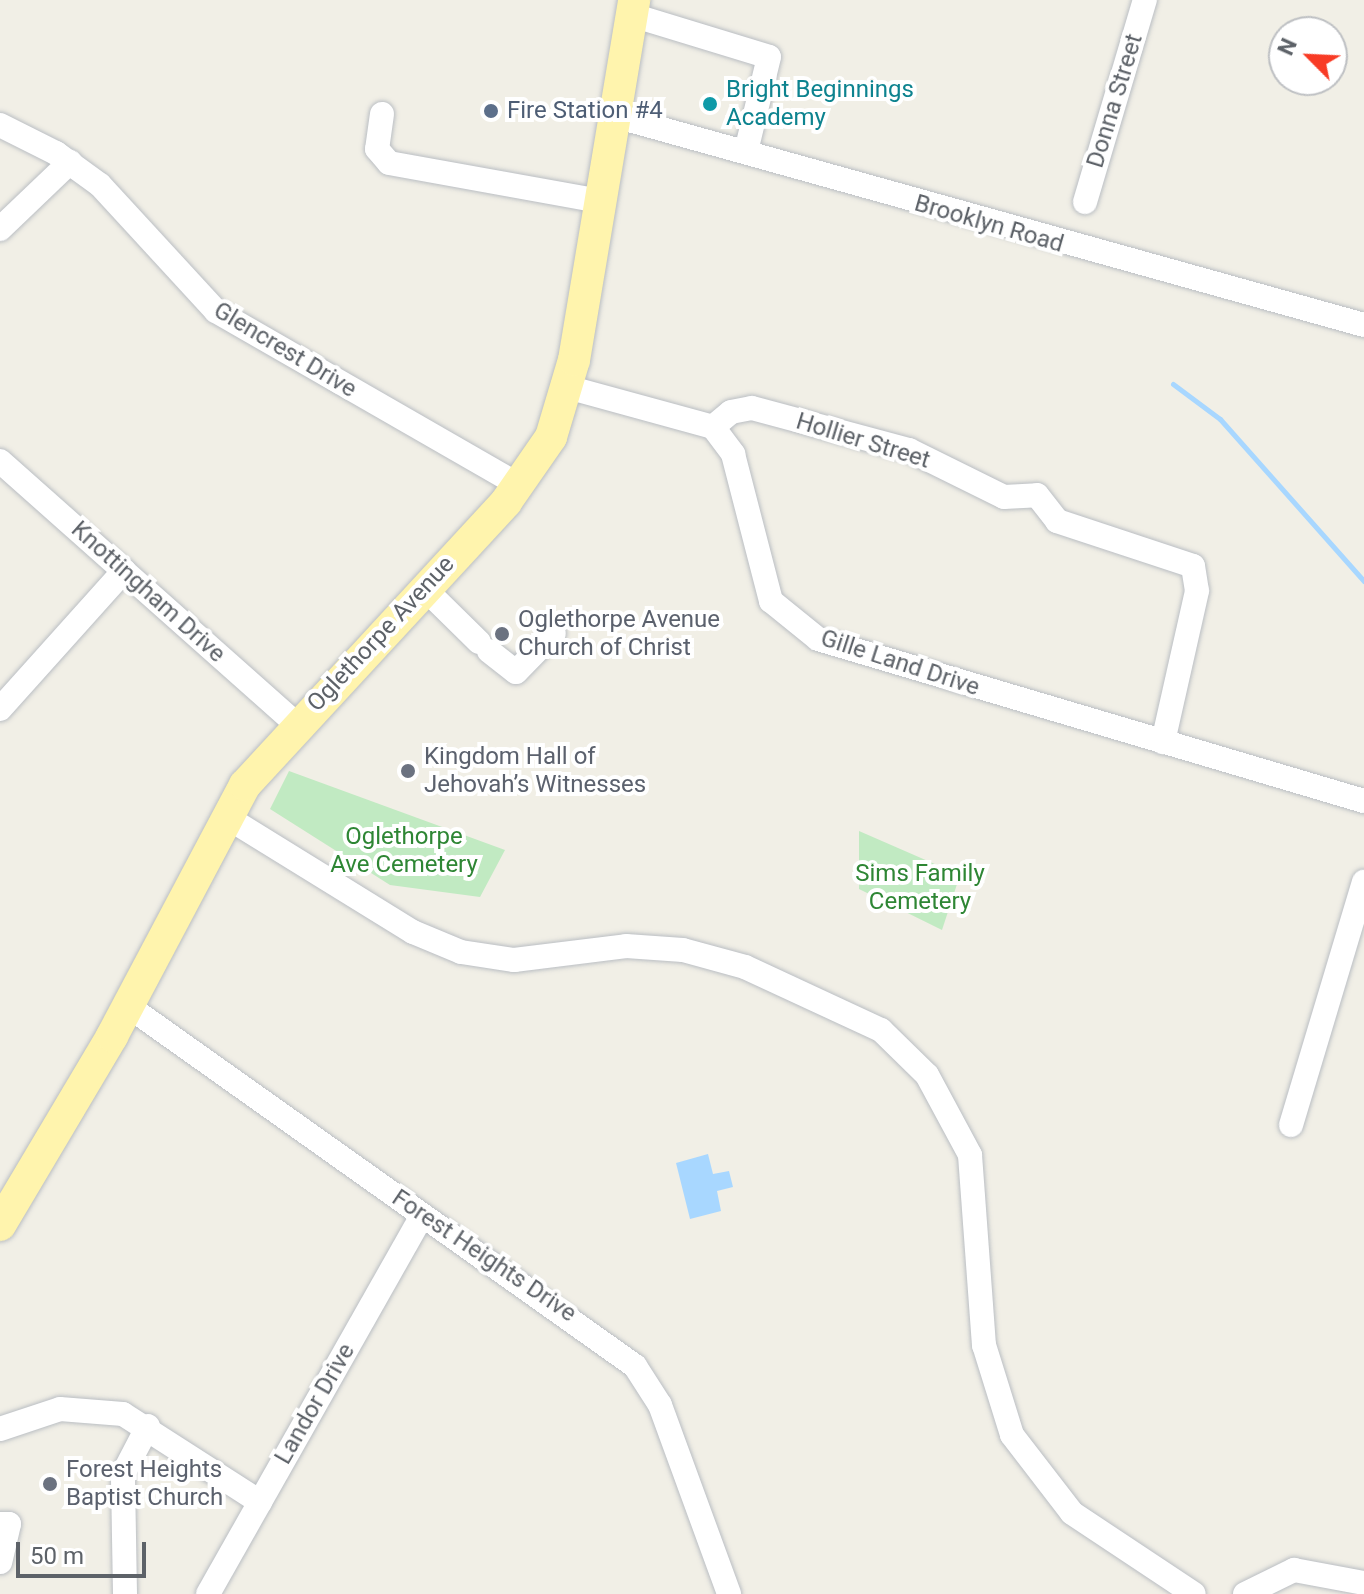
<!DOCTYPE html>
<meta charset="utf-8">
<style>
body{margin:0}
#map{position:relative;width:1364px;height:1594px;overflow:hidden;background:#f1efe6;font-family:Roboto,sans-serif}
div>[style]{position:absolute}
.green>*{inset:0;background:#c1eac2}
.water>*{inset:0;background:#a8d7ff}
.stream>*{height:5px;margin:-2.5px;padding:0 2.5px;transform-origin:2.5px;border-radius:2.5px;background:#a8d7ff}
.roads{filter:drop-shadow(0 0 2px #babec3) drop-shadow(0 0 2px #babec3)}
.minor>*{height:24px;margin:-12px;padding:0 12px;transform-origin:12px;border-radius:12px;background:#fff}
.major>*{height:32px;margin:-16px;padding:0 16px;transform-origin:16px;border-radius:16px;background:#fff4ad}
.dots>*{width:22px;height:22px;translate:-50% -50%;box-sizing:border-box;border:4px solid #fff;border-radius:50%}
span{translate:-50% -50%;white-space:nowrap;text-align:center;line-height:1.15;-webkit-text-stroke:8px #fff;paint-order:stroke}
.culture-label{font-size:24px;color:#0d838f}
.left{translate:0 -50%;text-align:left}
.street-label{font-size:24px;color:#5d6268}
.service-label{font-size:24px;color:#4e5e75}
.worship-label{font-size:24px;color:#5b616d}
.park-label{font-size:24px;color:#2e8634}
.north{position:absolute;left:1268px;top:16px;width:80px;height:80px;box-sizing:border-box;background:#fff;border:2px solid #bec0c3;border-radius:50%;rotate:294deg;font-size:22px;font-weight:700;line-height:32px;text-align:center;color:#5d6268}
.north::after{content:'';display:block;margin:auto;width:28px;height:36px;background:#f83b25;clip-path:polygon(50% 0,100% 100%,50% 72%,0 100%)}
.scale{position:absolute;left:16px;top:1542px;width:130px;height:36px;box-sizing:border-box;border:4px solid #5d6268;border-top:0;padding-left:10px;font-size:24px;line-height:28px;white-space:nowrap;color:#5d6268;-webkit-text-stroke:6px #fff;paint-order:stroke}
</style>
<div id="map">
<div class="green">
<i style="clip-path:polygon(289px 771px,505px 850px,480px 897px,390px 885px,270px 809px)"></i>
<i style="clip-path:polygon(859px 831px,960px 875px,942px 930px,859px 889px)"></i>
</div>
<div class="water">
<i style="clip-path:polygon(708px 1154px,713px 1174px,729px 1171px,733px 1187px,717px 1191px,721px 1211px,690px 1219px,676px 1163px)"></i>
</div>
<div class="stream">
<i style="left:1173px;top:384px;width:59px;rotate:36.7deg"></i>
<i style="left:1220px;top:419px;width:217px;rotate:48.4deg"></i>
</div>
<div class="roads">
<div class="minor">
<i style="left:632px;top:15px;width:143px;rotate:17deg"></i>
<i style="left:769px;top:57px;width:97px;rotate:103.7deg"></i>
<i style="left:382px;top:114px;width:35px;rotate:98deg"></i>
<i style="left:377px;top:149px;width:18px;rotate:49deg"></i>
<i style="left:389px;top:163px;width:215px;rotate:10.2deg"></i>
<i style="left:615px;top:116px;width:778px;rotate:15.59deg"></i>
<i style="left:0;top:125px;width:63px;rotate:26.6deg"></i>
<i style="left:56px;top:153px;width:54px;rotate:36deg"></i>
<i style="left:100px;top:185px;width:171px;rotate:47.4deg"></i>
<i style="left:216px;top:311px;width:351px;rotate:29.9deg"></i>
<i style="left:1085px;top:202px;width:211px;rotate:-73.5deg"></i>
<i style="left:0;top:229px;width:97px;rotate:-43.7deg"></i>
<i style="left:567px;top:387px;width:151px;rotate:15.3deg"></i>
<i style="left:713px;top:427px;width:34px;rotate:53deg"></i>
<i style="left:733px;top:454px;width:152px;rotate:75.5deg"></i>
<i style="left:771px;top:601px;width:60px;rotate:39deg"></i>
<i style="left:818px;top:639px;width:570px;rotate:16.53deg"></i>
<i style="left:713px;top:427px;width:23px;rotate:-40deg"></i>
<i style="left:731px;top:412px;width:21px;rotate:-11deg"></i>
<i style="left:752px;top:408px;width:163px;rotate:15deg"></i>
<i style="left:909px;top:450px;width:106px;rotate:26.3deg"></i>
<i style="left:1004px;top:497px;width:33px;rotate:-3deg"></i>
<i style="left:1037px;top:495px;width:33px;rotate:52deg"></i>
<i style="left:1057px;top:521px;width:143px;rotate:18.3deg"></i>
<i style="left:1193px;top:566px;width:25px;rotate:81deg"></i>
<i style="left:1197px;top:591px;width:155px;rotate:102.7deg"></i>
<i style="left:0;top:461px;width:396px;rotate:41.6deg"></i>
<i style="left:424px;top:588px;width:77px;rotate:44.5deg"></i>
<i style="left:489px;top:651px;width:34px;rotate:38deg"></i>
<i style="left:516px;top:672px;width:54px;rotate:-45.7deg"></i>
<i style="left:0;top:709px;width:186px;rotate:-48.1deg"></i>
<i style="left:225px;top:816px;width:221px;rotate:31.7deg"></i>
<i style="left:413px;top:932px;width:52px;rotate:22.6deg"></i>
<i style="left:461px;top:952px;width:54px;rotate:8.6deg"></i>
<i style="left:514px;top:960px;width:113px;rotate:-7.1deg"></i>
<i style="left:626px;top:946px;width:57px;rotate:4deg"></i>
<i style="left:683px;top:950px;width:64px;rotate:15.3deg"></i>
<i style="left:745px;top:967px;width:150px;rotate:24.9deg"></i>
<i style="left:881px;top:1030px;width:64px;rotate:44.4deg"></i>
<i style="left:927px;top:1075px;width:91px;rotate:61.7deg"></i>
<i style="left:970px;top:1155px;width:191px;rotate:85.8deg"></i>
<i style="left:984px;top:1345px;width:94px;rotate:72.7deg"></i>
<i style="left:1012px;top:1435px;width:98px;rotate:52.4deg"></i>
<i style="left:1072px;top:1513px;width:146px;rotate:33.6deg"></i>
<i style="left:128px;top:1006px;width:622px;rotate:35.38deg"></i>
<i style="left:635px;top:1366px;width:46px;rotate:57.3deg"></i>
<i style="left:660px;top:1405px;width:201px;rotate:69.9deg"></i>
<i style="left:1291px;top:1125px;width:254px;rotate:-73.3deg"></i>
<i style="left:0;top:1429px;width:63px;rotate:-18.4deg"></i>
<i style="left:60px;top:1409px;width:63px;rotate:4.5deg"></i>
<i style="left:123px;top:1414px;width:163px;rotate:32.7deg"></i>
<i style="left:0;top:1524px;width:9px"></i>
<i style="left:9px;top:1524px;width:39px;rotate:103deg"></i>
<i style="left:125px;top:1594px;width:120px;rotate:-91deg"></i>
<i style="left:123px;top:1474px;width:54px;rotate:-62.5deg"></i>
<i style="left:208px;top:1594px;width:435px;rotate:-60.5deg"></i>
<i style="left:1245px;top:1594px;width:55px;rotate:-26.1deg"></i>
<i style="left:1294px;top:1570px;width:71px;rotate:10.5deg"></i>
</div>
<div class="major">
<i style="left:0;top:1225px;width:220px;rotate:-59.3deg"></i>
<i style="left:112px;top:1036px;width:284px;rotate:-62.1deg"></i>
<i style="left:245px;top:785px;width:385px;rotate:-47.3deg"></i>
<i style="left:506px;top:502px;width:79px;rotate:-55.3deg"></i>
<i style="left:551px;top:437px;width:80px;rotate:-73.4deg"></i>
<i style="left:574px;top:360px;width:365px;rotate:-80.5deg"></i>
</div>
</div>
<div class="dots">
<i style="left:710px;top:104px;background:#0f9aa8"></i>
<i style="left:491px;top:111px;background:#5c6f8a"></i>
<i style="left:502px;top:634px;background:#6b7280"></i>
<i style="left:408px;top:771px;background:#6b7280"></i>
<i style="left:50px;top:1484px;background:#6b7280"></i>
</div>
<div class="culture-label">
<span class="left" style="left:726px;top:104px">Bright Beginnings<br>Academy</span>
</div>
<div class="street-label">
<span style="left:1115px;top:101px;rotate:-73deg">Donna Street</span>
<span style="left:989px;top:224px;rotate:16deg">Brooklyn Road</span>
<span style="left:285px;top:350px;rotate:31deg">Glencrest Drive</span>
<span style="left:863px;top:441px;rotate:17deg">Hollier Street</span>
<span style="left:148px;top:592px;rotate:42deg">Knottingham Drive</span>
<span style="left:381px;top:634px;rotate:-47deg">Oglethorpe Avenue</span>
<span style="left:900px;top:663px;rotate:18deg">Gille Land Drive</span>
<span style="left:484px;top:1256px;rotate:34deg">Forest Heights Drive</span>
<span style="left:315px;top:1404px;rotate:-60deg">Landor Drive</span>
</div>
<div class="service-label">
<span class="left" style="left:507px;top:111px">Fire Station #4</span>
</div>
<div class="worship-label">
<span class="left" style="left:518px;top:634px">Oglethorpe Avenue<br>Church of Christ</span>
<span class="left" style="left:424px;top:771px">Kingdom Hall of<br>Jehovah’s Witnesses</span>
<span class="left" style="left:66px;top:1484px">Forest Heights<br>Baptist Church</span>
</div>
<div class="park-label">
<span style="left:404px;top:851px">Oglethorpe<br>Ave Cemetery</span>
<span style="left:920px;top:888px">Sims Family<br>Cemetery</span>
</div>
<div class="north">N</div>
<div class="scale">50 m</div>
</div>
